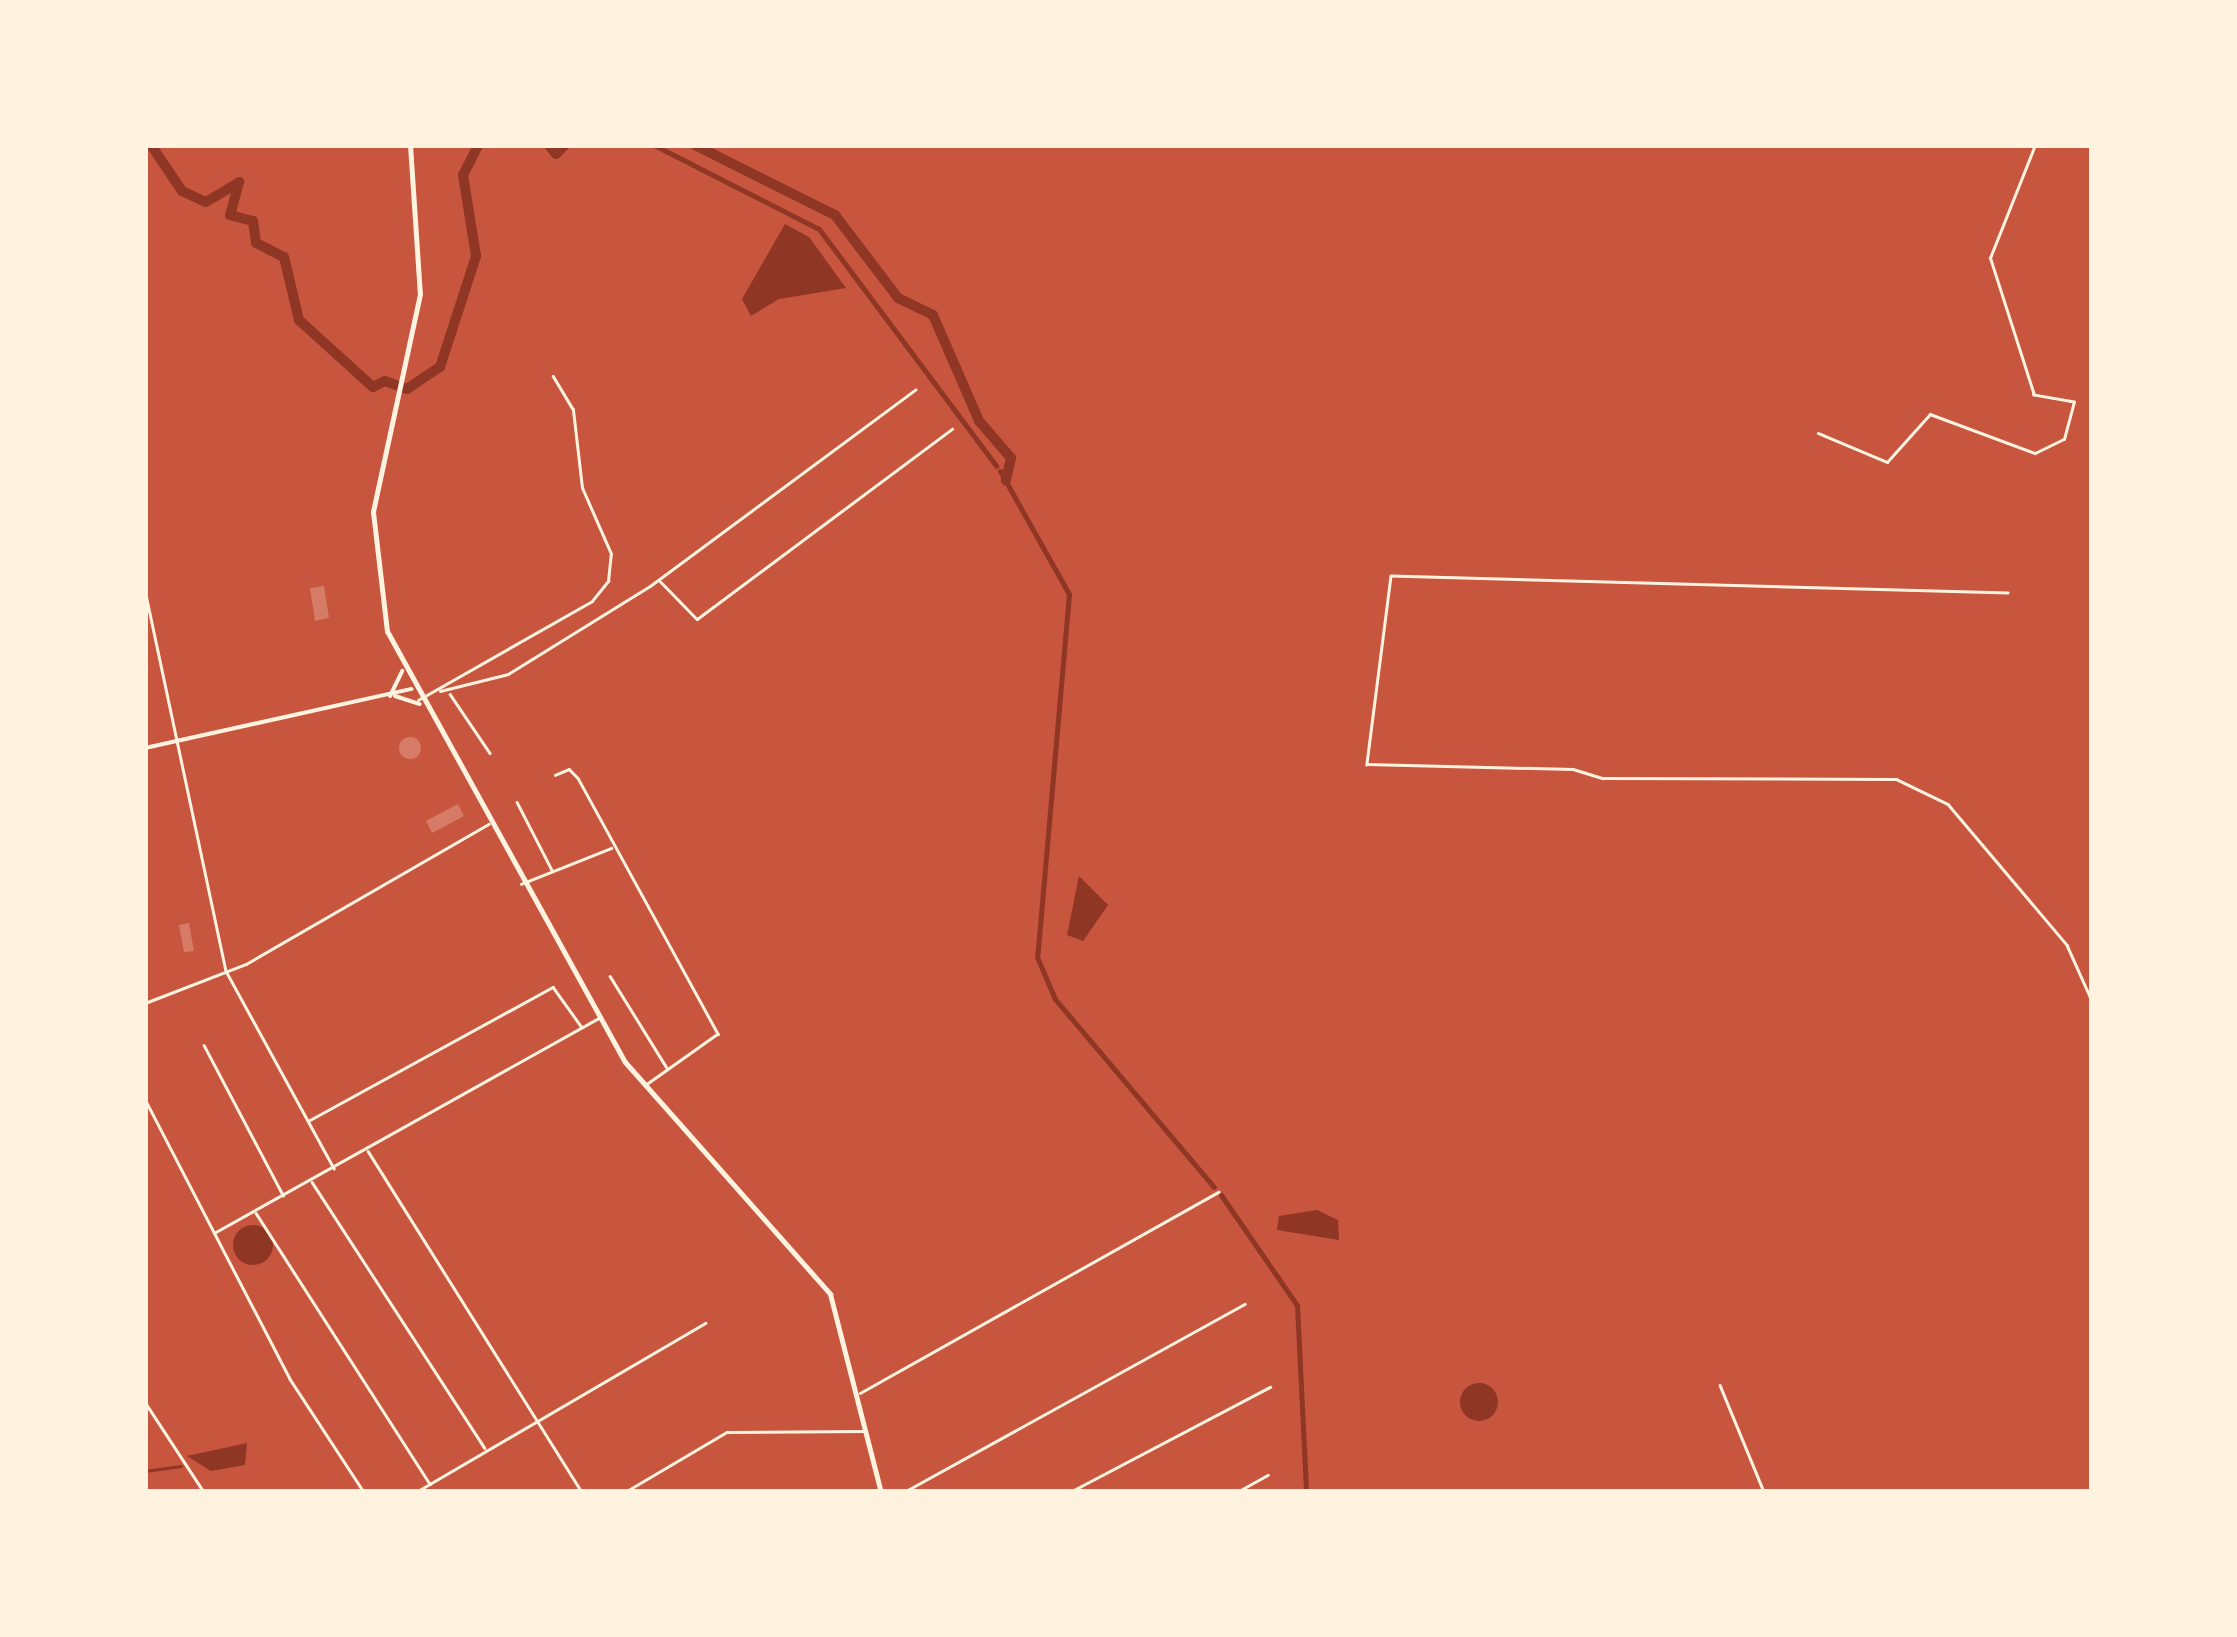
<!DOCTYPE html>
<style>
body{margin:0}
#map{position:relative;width:2237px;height:1637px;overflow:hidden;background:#c8553d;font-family:"Source Sans 3",sans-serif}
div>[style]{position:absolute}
.water>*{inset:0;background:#8f3625}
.round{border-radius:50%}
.stream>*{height:2.5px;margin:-1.25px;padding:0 1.25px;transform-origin:1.25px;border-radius:1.25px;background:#8f3625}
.canal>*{height:5px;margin:-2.5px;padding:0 2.5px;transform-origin:2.5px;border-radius:2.5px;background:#8f3625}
.river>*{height:10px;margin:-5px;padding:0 5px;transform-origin:5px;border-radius:5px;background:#8f3625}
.building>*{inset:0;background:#d67c66}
.minor>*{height:2.5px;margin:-1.25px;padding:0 1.25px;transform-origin:1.25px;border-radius:1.25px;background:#fff3e0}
.tertiary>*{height:4px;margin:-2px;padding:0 2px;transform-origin:2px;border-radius:2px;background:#fff3e0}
.primary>*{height:5px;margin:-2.5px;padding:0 2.5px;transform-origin:2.5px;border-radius:2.5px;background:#fff3e0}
span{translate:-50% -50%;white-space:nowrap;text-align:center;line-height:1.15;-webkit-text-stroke:8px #fff3e0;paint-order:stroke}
.frame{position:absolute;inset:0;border:148px solid #fff3e0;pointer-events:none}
</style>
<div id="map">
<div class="water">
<i style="clip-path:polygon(785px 224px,809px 237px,846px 288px,779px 299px,751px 316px,742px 299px)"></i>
<i style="clip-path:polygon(1079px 876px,1108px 905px,1083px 941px,1067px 935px)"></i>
<i style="clip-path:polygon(1317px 1210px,1338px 1220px,1339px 1240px,1277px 1230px,1279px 1216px)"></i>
<i class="round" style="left:233px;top:1225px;width:40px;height:40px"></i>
<i class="round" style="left:1460px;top:1383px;width:38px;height:38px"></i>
<i style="clip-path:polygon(247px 1443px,245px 1465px,211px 1471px,187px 1456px)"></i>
</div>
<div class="stream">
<i style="left:145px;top:1471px;width:36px;rotate:-8deg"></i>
</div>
<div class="canal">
<i style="left:654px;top:145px;width:185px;rotate:27deg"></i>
<i style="left:819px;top:229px;width:296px;rotate:53.2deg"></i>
<i style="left:1000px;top:471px;width:141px;rotate:60.7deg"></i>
<i style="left:1069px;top:594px;width:364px;rotate:95deg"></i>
<i style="left:1037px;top:957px;width:46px;rotate:66.8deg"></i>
<i style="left:1055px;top:999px;width:246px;rotate:49.8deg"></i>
<i style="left:1221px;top:1195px;width:134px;rotate:55.4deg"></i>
<i style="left:1297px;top:1305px;width:187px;rotate:87.2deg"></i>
</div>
<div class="river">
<i style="left:151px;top:145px;width:55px;rotate:56deg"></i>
<i style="left:182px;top:191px;width:26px;rotate:25deg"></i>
<i style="left:206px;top:202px;width:39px;rotate:-31deg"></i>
<i style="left:239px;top:182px;width:34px;rotate:105deg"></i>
<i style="left:230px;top:215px;width:24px;rotate:15deg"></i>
<i style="left:253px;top:221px;width:22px;rotate:82deg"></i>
<i style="left:256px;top:243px;width:31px;rotate:27deg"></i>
<i style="left:284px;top:257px;width:65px;rotate:76.6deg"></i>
<i style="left:299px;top:320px;width:100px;rotate:42.2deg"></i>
<i style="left:373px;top:387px;width:13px;rotate:-27deg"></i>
<i style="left:385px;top:381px;width:23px;rotate:20deg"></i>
<i style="left:407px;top:389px;width:40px;rotate:-34deg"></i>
<i style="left:440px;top:367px;width:117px;rotate:-72deg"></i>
<i style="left:476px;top:256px;width:82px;rotate:-99.1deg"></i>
<i style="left:463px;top:175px;width:34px;rotate:-63deg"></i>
<i style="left:549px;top:145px;width:11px;rotate:52deg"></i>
<i style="left:556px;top:154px;width:13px;rotate:-45deg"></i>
<i style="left:695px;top:145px;width:157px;rotate:26.6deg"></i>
<i style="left:835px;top:215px;width:104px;rotate:52.8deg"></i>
<i style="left:898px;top:298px;width:39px;rotate:26deg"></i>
<i style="left:933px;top:315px;width:116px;rotate:66.5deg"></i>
<i style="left:979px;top:421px;width:49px;rotate:49.1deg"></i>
<i style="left:1011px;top:458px;width:23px;rotate:103deg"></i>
</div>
<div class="building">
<i style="clip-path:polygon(324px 586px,329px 618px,315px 621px,310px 588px)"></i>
<i class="round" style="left:399px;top:737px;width:22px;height:22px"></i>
<i style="clip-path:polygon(458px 804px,464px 816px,432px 833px,426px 821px)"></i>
<i style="clip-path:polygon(189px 923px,194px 951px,184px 952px,179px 925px)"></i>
</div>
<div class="minor">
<i style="left:1818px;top:433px;width:75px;rotate:22.8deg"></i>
<i style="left:1887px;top:462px;width:64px;rotate:-48.1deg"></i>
<i style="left:1930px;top:414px;width:112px;rotate:20.4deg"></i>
<i style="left:2035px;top:453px;width:32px;rotate:-26deg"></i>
<i style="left:2064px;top:439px;width:38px;rotate:-75deg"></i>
<i style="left:2074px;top:402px;width:41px;rotate:-170.1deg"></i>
<i style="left:2034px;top:395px;width:144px;rotate:-107.8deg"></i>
<i style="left:1990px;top:258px;width:122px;rotate:-68.3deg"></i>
<i style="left:660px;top:581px;width:53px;rotate:45.8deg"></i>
<i style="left:697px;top:619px;width:318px;rotate:-36.7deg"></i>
<i style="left:145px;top:590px;width:390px;rotate:78deg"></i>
<i style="left:226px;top:971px;width:225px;rotate:61.3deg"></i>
<i style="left:2008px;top:593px;width:617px;rotate:-178.42deg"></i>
<i style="left:1391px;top:576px;width:190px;rotate:97.3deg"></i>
<i style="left:1367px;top:764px;width:206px;rotate:1.4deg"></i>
<i style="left:1573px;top:769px;width:31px;rotate:17deg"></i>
<i style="left:1603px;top:778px;width:293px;rotate:0.2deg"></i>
<i style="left:1896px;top:779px;width:58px;rotate:25.7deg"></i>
<i style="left:1948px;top:804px;width:185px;rotate:49.8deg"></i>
<i style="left:2067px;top:945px;width:61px;rotate:65.9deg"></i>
<i style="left:440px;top:691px;width:70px;rotate:-14deg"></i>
<i style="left:508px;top:674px;width:167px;rotate:-31.8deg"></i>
<i style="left:650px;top:586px;width:330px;rotate:-36.5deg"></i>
<i style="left:450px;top:694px;width:71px;rotate:55.9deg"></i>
<i style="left:418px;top:700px;width:200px;rotate:-29.6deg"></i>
<i style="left:592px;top:601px;width:26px;rotate:-51deg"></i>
<i style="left:608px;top:581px;width:27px;rotate:-84deg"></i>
<i style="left:611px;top:554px;width:72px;rotate:-113.7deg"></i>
<i style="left:582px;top:488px;width:79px;rotate:-96.6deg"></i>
<i style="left:573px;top:410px;width:39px;rotate:-121deg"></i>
<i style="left:555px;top:775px;width:15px;rotate:-23deg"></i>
<i style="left:569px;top:769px;width:13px;rotate:45deg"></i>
<i style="left:578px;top:778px;width:292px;rotate:61.3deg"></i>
<i style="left:718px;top:1034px;width:88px;rotate:144.7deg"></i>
<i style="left:517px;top:802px;width:76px;rotate:62.8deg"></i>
<i style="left:521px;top:884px;width:97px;rotate:-21.8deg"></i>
<i style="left:610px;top:976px;width:108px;rotate:58.2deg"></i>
<i style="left:145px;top:1003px;width:108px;rotate:-21.1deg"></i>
<i style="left:246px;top:964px;width:280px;rotate:-30deg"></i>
<i style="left:204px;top:1045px;width:170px;rotate:62.2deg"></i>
<i style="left:145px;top:1099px;width:315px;rotate:62.6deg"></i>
<i style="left:290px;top:1379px;width:135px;rotate:56.8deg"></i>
<i style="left:308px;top:1121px;width:279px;rotate:-28.7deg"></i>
<i style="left:553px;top:987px;width:48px;rotate:54.3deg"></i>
<i style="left:368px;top:1151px;width:403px;rotate:57.9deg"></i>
<i style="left:312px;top:1182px;width:317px;rotate:57deg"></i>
<i style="left:256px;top:1213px;width:322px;rotate:57.3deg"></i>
<i style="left:214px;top:1233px;width:440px;rotate:-29.2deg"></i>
<i style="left:1720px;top:1385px;width:116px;rotate:67.6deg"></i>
<i style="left:860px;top:1393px;width:411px;rotate:-29.3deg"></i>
<i style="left:145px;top:1402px;width:108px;rotate:56.8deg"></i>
<i style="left:416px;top:1492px;width:335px;rotate:-30.3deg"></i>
<i style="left:625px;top:1492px;width:118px;rotate:-30.5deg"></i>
<i style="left:727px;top:1432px;width:139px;rotate:-0.4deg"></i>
<i style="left:904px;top:1492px;width:389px;rotate:-28.9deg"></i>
<i style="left:1070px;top:1492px;width:226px;rotate:-27.7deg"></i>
<i style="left:1237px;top:1492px;width:35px;rotate:-29deg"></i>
</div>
<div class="tertiary">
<i style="left:390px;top:696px;width:28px;rotate:-64deg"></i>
<i style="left:395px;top:696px;width:26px;rotate:18deg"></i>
<i style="left:145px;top:748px;width:273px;rotate:-12.5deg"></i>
</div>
<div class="primary">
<i style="left:410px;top:145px;width:149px;rotate:86.2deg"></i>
<i style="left:420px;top:294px;width:223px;rotate:102.2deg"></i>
<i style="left:373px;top:512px;width:120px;rotate:83.3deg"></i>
<i style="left:387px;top:631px;width:492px;rotate:61.1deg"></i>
<i style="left:625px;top:1062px;width:310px;rotate:48.5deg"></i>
<i style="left:830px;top:1294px;width:204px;rotate:75.6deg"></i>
</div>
<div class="frame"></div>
</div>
